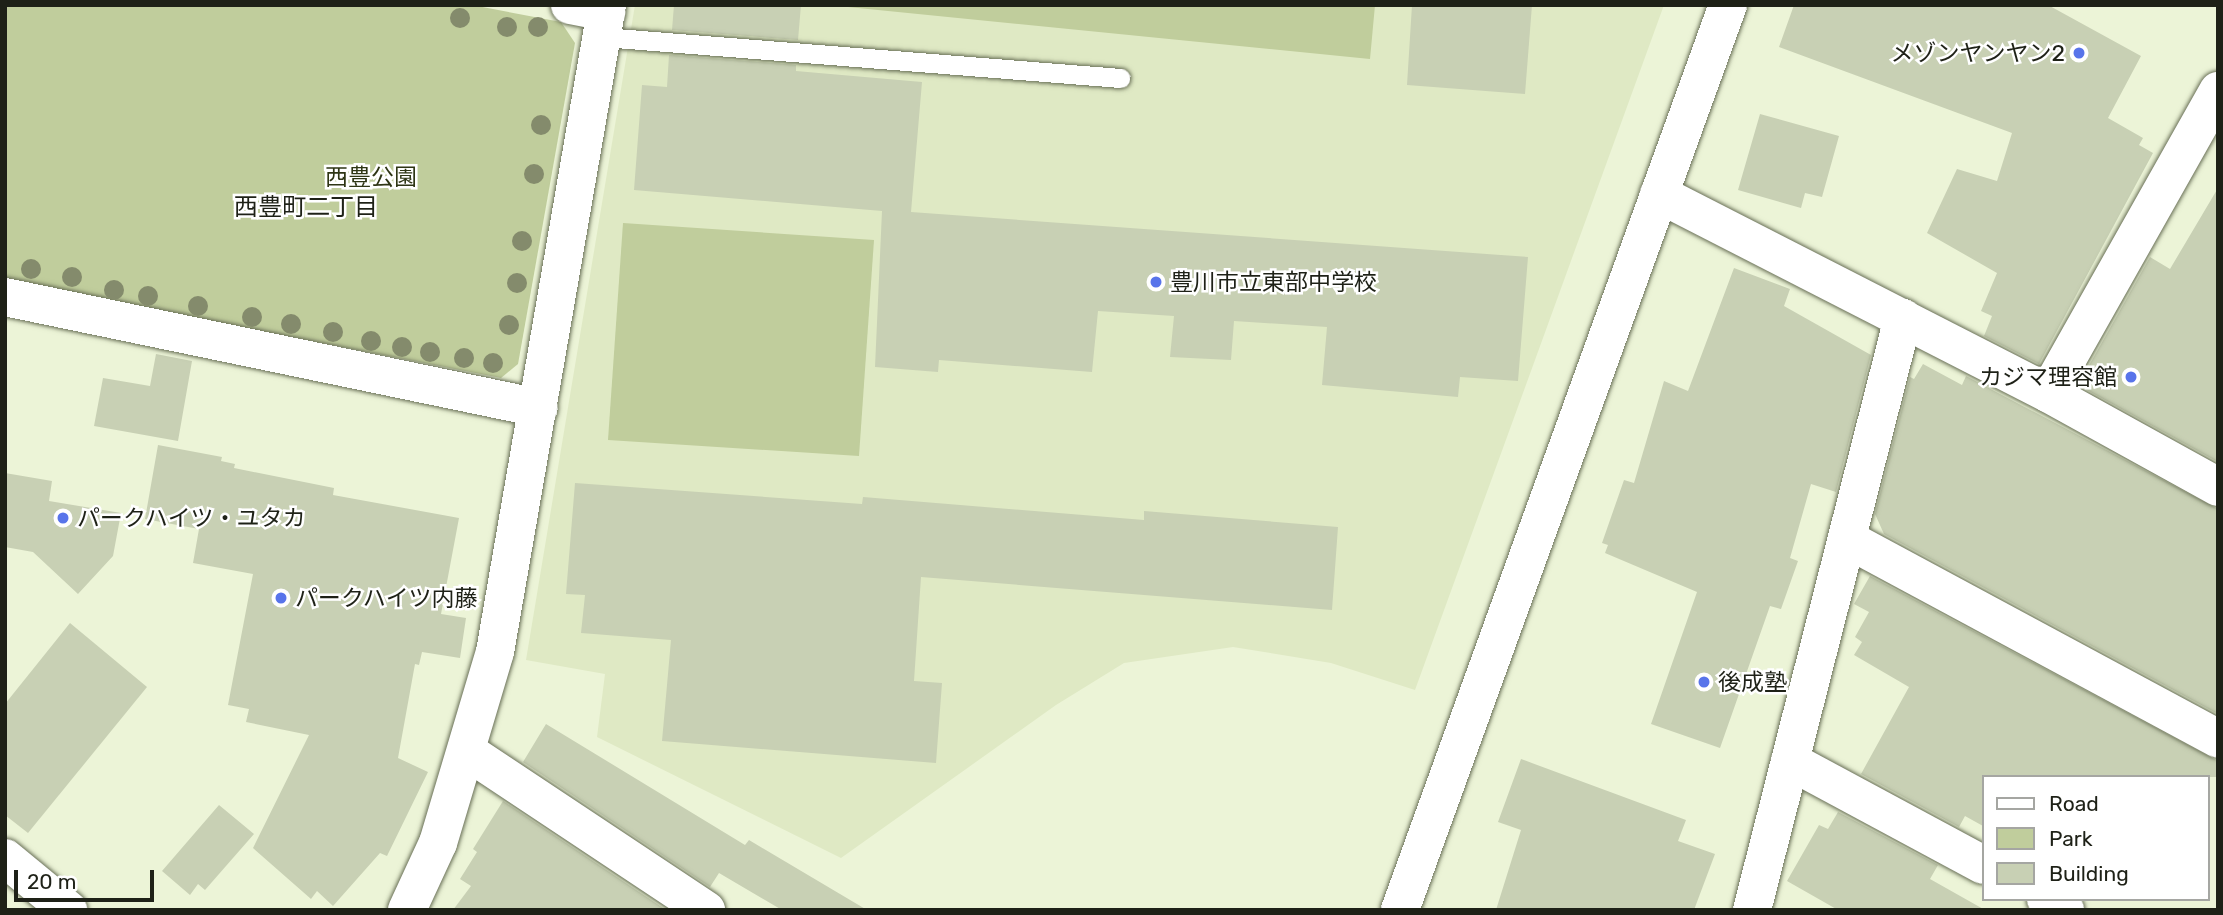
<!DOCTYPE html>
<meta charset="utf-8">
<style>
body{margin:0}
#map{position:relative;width:2223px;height:915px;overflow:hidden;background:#ecf4d7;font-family:Rubik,"Noto Sans JP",sans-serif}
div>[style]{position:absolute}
.built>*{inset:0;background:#dfe9c4}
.green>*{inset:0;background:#c0cd9c}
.building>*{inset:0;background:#c8d0b4}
.roads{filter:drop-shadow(0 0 2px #686f56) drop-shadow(0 0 2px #686f56)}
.lane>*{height:19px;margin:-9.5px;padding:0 9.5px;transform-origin:9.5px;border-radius:9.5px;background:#fff}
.street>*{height:38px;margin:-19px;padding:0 19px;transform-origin:19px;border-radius:19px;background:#fff}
.secondary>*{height:38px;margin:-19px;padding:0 19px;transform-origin:19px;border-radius:19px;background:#fff}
.trees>*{width:20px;height:20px;margin:-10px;border-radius:50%;background:#848b6c}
.dots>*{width:19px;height:19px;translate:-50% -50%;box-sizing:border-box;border:4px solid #fff;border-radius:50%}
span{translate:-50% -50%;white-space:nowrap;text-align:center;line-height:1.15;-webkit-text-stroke:5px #fff;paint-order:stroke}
.poi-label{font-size:23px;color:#1e2117}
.right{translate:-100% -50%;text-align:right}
.left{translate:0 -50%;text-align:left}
.park-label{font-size:23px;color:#2e3514}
.neighbourhood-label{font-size:24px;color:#1e2117}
.frame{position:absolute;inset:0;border:7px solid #1e2117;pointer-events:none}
.legend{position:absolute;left:1982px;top:775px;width:228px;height:126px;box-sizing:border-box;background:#fff;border:2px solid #a5a6a2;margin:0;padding:9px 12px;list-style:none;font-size:21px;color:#1e2117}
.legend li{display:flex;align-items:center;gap:14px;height:35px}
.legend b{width:35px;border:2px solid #a5a6a2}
.scale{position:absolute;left:14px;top:870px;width:140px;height:32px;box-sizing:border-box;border:4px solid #1e2117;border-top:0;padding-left:9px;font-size:21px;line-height:24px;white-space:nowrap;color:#1e2117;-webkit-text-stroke:5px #fff;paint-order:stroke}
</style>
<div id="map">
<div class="built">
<i style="clip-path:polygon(635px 5px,1664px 5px,1415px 690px,1331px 663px,1233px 647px,1124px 663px,1056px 705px,841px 858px,597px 737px,605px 674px,526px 660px)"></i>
</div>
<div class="green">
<i style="clip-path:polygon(5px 5px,472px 5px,561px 22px,575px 43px,518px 364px,501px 378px,5px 281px)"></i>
<i style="clip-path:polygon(828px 5px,1375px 5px,1370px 59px)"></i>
<i style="clip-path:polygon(623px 223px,874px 240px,859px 456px,608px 440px)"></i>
</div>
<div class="building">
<i style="clip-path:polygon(674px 5px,801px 5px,798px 40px,672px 30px)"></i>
<i style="clip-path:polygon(1412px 5px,1532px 5px,1525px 94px,1407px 85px)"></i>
<i style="clip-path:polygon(1794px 5px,2048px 5px,2141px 56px,2108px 118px,2143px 138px,2139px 145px,2153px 153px,2039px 364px,1984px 336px,1992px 316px,1981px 311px,1997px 273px,1927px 233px,1957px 169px,1997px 181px,2012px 133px,1779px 47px)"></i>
<i style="clip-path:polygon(669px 55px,796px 65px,796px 71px,922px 82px,911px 212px,1528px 257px,1518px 381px,1460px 377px,1458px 397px,1322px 385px,1327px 327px,1234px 321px,1231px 360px,1170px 357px,1174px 316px,1098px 311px,1092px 372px,939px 360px,938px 372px,875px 367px,882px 211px,634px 190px,642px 85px,667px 87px)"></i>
<i style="clip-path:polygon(1760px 114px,1839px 136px,1822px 197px,1805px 193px,1801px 208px,1738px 190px)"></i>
<i style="clip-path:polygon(2218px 188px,2218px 462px,2078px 385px,2150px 257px,2170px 269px)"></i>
<i style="clip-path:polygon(1734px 268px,1790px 289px,1784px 306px,1871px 355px,1836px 492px,1811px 484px,1790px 558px,1798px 561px,1781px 609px,1770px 606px,1720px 748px,1651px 724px,1697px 592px,1605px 553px,1608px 545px,1602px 543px,1624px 480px,1634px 483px,1664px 381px,1688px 391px)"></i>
<i style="clip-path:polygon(156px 354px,192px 361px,178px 441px,94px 426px,103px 378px,150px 386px)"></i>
<i style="clip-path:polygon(1923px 364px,1962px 385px,1966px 376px,2218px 509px,2218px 714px,1884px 534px,1875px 514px,1910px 377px,1914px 379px)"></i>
<i style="clip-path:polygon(158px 445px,222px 457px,221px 461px,235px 464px,234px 468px,334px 488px,333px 495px,459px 518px,441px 614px,466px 618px,460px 658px,422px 652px,419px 665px,415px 664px,398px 758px,428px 772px,387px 856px,380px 853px,333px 906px,317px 891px,311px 899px,253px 848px,309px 735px,246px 722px,249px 709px,228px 705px,253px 574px,193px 563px,199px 529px,145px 519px)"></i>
<i style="clip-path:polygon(5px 473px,52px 481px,49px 501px,121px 513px,113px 556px,78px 594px,33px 552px,5px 547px)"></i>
<i style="clip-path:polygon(575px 483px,862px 504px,863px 497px,1144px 520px,1144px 511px,1338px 527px,1332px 610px,921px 577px,914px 681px,942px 683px,936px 763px,662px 741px,671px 640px,581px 633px,585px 595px,566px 594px)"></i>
<i style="clip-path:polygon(1870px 576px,2218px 761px,2218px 777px,1983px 777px,1983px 826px,1965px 816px,1959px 827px,1861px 774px,1909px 687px,1854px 655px,1862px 642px,1855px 637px,1869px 612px,1854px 604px)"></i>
<i style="clip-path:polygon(70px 623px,147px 687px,28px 833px,5px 815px,5px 704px)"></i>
<i style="clip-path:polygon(546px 724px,745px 845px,749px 840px,867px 910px,782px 910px,719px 873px,710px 887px,523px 762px)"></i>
<i style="clip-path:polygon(1521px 759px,1686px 820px,1678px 841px,1715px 854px,1694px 910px,1496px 910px,1521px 830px,1498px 822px)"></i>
<i style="clip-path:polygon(503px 801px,666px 910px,453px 910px,471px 886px,460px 879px,477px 852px,473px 849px)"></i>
<i style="clip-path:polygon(219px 805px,254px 834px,205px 890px,198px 884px,190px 895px,162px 871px)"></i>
<i style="clip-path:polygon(1838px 812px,1938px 865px,1930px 879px,1985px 910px,1838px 910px,1787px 881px,1819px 825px,1828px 829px)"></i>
</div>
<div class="roads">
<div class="lane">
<i style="left:603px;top:37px;width:519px;rotate:4.53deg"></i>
</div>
<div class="street">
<i style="left:570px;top:5px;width:37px;rotate:11deg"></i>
<i style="left:1659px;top:194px;width:437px;rotate:27.1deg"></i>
<i style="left:2048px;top:393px;width:194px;rotate:28.9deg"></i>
<i style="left:5px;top:297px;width:545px;rotate:11.74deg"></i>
<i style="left:2048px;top:393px;width:347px;rotate:-60.6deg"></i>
<i style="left:1847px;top:539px;width:421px;rotate:28.3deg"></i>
<i style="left:468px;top:752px;width:286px;rotate:33.6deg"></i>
<i style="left:1790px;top:761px;width:219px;rotate:28.3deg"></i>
<i style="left:5px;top:858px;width:82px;rotate:39.5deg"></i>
<i style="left:2046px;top:899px;width:22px;rotate:30deg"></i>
<i style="left:407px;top:910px;width:74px;rotate:-65.2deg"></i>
<i style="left:438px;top:843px;width:199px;rotate:-73.4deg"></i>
<i style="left:495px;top:652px;width:657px;rotate:-80.18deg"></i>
<i style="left:1752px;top:910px;width:611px;rotate:-75.69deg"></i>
</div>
<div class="secondary">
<i style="left:1400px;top:910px;width:963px;rotate:-70.08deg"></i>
</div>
</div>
<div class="trees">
<i style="left:460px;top:18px"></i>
<i style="left:507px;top:27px"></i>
<i style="left:538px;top:27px"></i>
<i style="left:541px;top:125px"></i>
<i style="left:534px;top:174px"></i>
<i style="left:522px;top:241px"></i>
<i style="left:31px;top:269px"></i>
<i style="left:72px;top:277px"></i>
<i style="left:517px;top:283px"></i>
<i style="left:114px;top:290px"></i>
<i style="left:148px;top:296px"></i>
<i style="left:198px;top:306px"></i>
<i style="left:252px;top:317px"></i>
<i style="left:291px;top:324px"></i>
<i style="left:509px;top:325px"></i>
<i style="left:333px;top:332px"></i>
<i style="left:371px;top:341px"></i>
<i style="left:402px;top:347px"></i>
<i style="left:430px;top:352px"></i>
<i style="left:464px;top:358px"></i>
<i style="left:493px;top:363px"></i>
</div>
<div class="dots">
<i style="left:2079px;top:53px;background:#5874ea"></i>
<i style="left:1156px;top:282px;background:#5874ea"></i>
<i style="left:2131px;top:377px;background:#5874ea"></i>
<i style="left:63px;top:518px;background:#5874ea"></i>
<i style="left:281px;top:598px;background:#5874ea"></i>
<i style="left:1704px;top:682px;background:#5874ea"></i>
</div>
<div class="poi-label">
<span class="right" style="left:2065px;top:53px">メゾンヤンヤン2</span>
<span class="left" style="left:1170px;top:282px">豊川市立東部中学校</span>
<span class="right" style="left:2117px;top:377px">カジマ理容館</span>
<span class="left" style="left:77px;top:518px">パークハイツ・ユタカ</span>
<span class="left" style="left:295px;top:598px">パークハイツ内藤</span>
<span class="left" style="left:1718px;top:682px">後成塾</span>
</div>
<div class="park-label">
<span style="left:371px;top:177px">西豊公園</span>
</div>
<div class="neighbourhood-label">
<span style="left:306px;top:208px">西豊町二丁目</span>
</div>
<div class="frame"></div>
<ul class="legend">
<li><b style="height:9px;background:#fff"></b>Road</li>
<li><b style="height:19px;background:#c0cd9c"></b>Park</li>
<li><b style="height:19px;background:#c8d0b4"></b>Building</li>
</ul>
<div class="scale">20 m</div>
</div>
